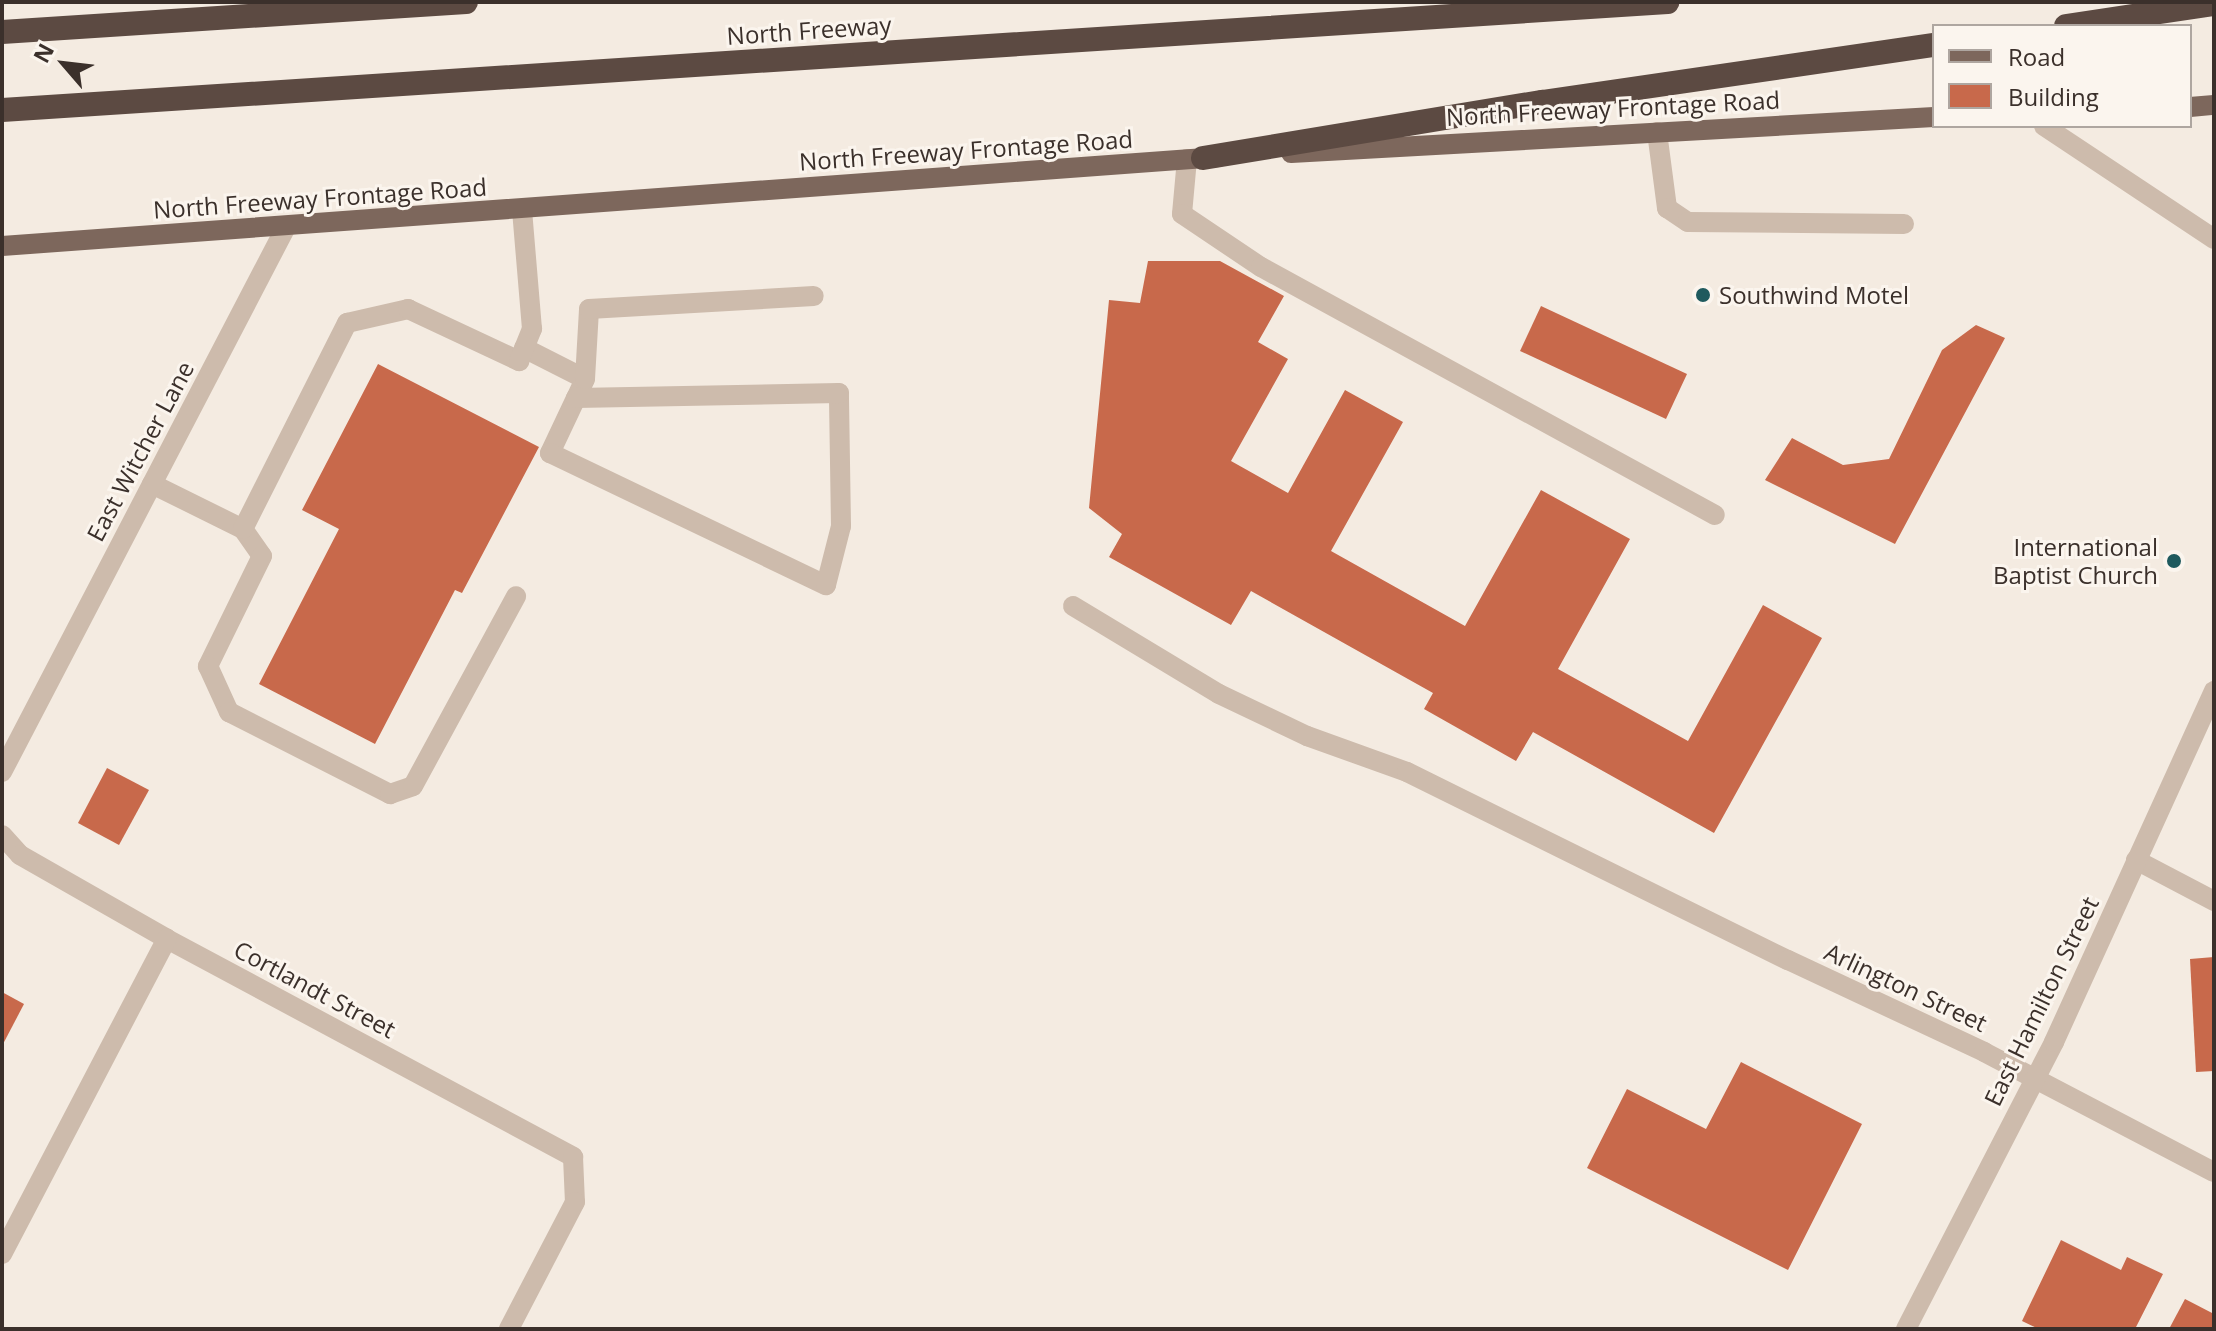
<!DOCTYPE html>
<style>
body{margin:0}
#map{position:relative;width:2216px;height:1331px;overflow:hidden;background:#f4ebe1;font-family:"Open Sans",sans-serif}
div>[style]{position:absolute}
.building>*{inset:0;background:#c8694b}
.minor>*{height:20px;margin:-10px;padding:0 10px;transform-origin:10px;border-radius:10px;background:#cdbbac}
.major>*{height:20px;margin:-10px;padding:0 10px;transform-origin:10px;border-radius:10px;background:#7d675c}
.highway>*{height:24px;margin:-12px;padding:0 12px;transform-origin:12px;border-radius:12px;background:#5c4a42}
.dots>*{width:22px;height:22px;translate:-50% -50%;box-sizing:border-box;border:4px solid #fbf5ee;border-radius:50%}
span{translate:-50% -50%;white-space:nowrap;text-align:center;line-height:1.15;-webkit-text-stroke:6px #fbf5ee;paint-order:stroke}
.street-label{font-size:24px;color:#3b302b}
.poi-label{font-size:24px;color:#3b302b}
.left{translate:0 -50%;text-align:left}
.right{translate:-100% -50%;text-align:right}
.frame{position:absolute;inset:0;border:4px solid #3b302b;pointer-events:none}
.legend{position:absolute;left:1932px;top:24px;width:260px;height:104px;box-sizing:border-box;background:#fbf5ee;border:2px solid #aea6a0;margin:0;padding:10px 14px;list-style:none;font-size:24px;color:#3b302b}
.legend li{display:flex;align-items:center;gap:16px;height:40px}
.legend b{width:40px;border:2px solid #aea6a0}
.north{position:absolute;left:24px;top:24px;width:80px;height:80px;-webkit-text-stroke:6px #fbf5ee;paint-order:stroke;rotate:298deg;font-size:22px;font-weight:700;line-height:32px;text-align:center;color:#3b302b}
.north::after{content:'';display:block;margin:auto;width:28px;height:36px;background:#3b302b;clip-path:polygon(50% 0,100% 100%,50% 72%,0 100%)}
</style>
<div id="map">
<div class="building">
<i style="clip-path:polygon(1148px 261px,1220px 261px,1284px 296px,1258px 342px,1288px 359px,1231px 461px,1288px 493px,1345px 390px,1403px 422px,1331px 551px,1465px 626px,1541px 490px,1630px 539px,1558px 669px,1688px 741px,1763px 605px,1822px 638px,1714px 833px,1533px 732px,1516px 761px,1424px 709px,1433px 693px,1251px 591px,1231px 625px,1109px 557px,1122px 534px,1089px 508px,1109px 300px,1140px 303px)"></i>
<i style="clip-path:polygon(1541px 306px,1687px 374px,1666px 419px,1520px 351px)"></i>
<i style="clip-path:polygon(1976px 325px,2005px 338px,1895px 544px,1765px 480px,1792px 438px,1843px 465px,1889px 459px,1942px 350px)"></i>
<i style="clip-path:polygon(378px 364px,539px 447px,462px 593px,455px 590px,375px 744px,259px 684px,339px 529px,302px 510px)"></i>
<i style="clip-path:polygon(107px 768px,149px 790px,119px 845px,78px 823px)"></i>
<i style="clip-path:polygon(2214px 957px,2214px 1071px,2196px 1072px,2190px 959px)"></i>
<i style="clip-path:polygon(2px 992px,24px 1004px,2px 1046px)"></i>
<i style="clip-path:polygon(1741px 1062px,1862px 1124px,1788px 1270px,1587px 1168px,1627px 1089px,1706px 1129px)"></i>
<i style="clip-path:polygon(2061px 1240px,2121px 1270px,2127px 1257px,2163px 1274px,2135px 1329px,2039px 1329px,2022px 1321px)"></i>
<i style="clip-path:polygon(2185px 1299px,2214px 1314px,2214px 1329px,2169px 1329px)"></i>
</div>
<div class="minor">
<i style="left:2044px;top:126px;width:204px;rotate:33.6deg"></i>
<i style="left:1657px;top:132px;width:77px;rotate:82.5deg"></i>
<i style="left:1667px;top:208px;width:25px;rotate:34deg"></i>
<i style="left:1688px;top:222px;width:216px;rotate:0.5deg"></i>
<i style="left:1187px;top:159px;width:55px;rotate:95.2deg"></i>
<i style="left:1182px;top:214px;width:95px;rotate:33.9deg"></i>
<i style="left:1261px;top:267px;width:517px;rotate:28.65deg"></i>
<i style="left:524px;top:348px;width:68px;rotate:26.9deg"></i>
<i style="left:585px;top:379px;width:21px;rotate:115deg"></i>
<i style="left:576px;top:398px;width:61px;rotate:115.3deg"></i>
<i style="left:550px;top:453px;width:306px;rotate:25.6deg"></i>
<i style="left:826px;top:585px;width:61px;rotate:-75.7deg"></i>
<i style="left:841px;top:526px;width:133px;rotate:-90.9deg"></i>
<i style="left:839px;top:393px;width:263px;rotate:178.9deg"></i>
<i style="left:585px;top:379px;width:70px;rotate:-86.7deg"></i>
<i style="left:589px;top:309px;width:225px;rotate:-3.3deg"></i>
<i style="left:152px;top:484px;width:102px;rotate:26.3deg"></i>
<i style="left:243px;top:529px;width:33px;rotate:55deg"></i>
<i style="left:262px;top:556px;width:123px;rotate:116.1deg"></i>
<i style="left:208px;top:666px;width:51px;rotate:65.5deg"></i>
<i style="left:229px;top:712px;width:181px;rotate:27deg"></i>
<i style="left:390px;top:794px;width:24px;rotate:-19deg"></i>
<i style="left:413px;top:786px;width:216px;rotate:-61.5deg"></i>
<i style="left:243px;top:529px;width:231px;rotate:-63.2deg"></i>
<i style="left:347px;top:323px;width:63px;rotate:-12.9deg"></i>
<i style="left:408px;top:309px;width:123px;rotate:25.1deg"></i>
<i style="left:519px;top:361px;width:35px;rotate:-68deg"></i>
<i style="left:532px;top:329px;width:120px;rotate:-94.8deg"></i>
<i style="left:1073px;top:606px;width:170px;rotate:31.1deg"></i>
<i style="left:1219px;top:694px;width:98px;rotate:25.5deg"></i>
<i style="left:1307px;top:736px;width:106px;rotate:19.8deg"></i>
<i style="left:1407px;top:772px;width:425px;rotate:26.3deg"></i>
<i style="left:1788px;top:960px;width:217px;rotate:25.1deg"></i>
<i style="left:1984px;top:1052px;width:259px;rotate:27.6deg"></i>
<i style="left:2px;top:772px;width:615px;rotate:-62.48deg"></i>
<i style="left:2px;top:835px;width:27px;rotate:48deg"></i>
<i style="left:20px;top:855px;width:169px;rotate:29.7deg"></i>
<i style="left:167px;top:939px;width:461px;rotate:28.2deg"></i>
<i style="left:573px;top:1157px;width:45px;rotate:87.5deg"></i>
<i style="left:575px;top:1202px;width:143px;rotate:117.5deg"></i>
<i style="left:2136px;top:860px;width:88px;rotate:27.7deg"></i>
<i style="left:2px;top:1254px;width:356px;rotate:-62.4deg"></i>
<i style="left:1906px;top:1329px;width:323px;rotate:-62.7deg"></i>
<i style="left:2054px;top:1042px;width:386px;rotate:-65.5deg"></i>
</div>
<div class="major">
<i style="left:2190px;top:107px;width:24px;rotate:-5deg"></i>
<i style="left:1291px;top:153px;width:644px;rotate:-3.2deg"></i>
<i style="left:2px;top:246px;width:1220px;rotate:-4.18deg"></i>
</div>
<div class="highway">
<i style="left:2066px;top:26px;width:150px;rotate:-8.5deg"></i>
<i style="left:2px;top:32px;width:465px;rotate:-3.7deg"></i>
<i style="left:2px;top:110px;width:1669px;rotate:-3.71deg"></i>
<i style="left:1203px;top:158px;width:344px;rotate:-9.4deg"></i>
<i style="left:1542px;top:102px;width:396px;rotate:-8.3deg"></i>
</div>
<div class="dots">
<i style="left:1703px;top:295px;background:#1f5a5e"></i>
<i style="left:2174px;top:561px;background:#1f5a5e"></i>
</div>
<div class="street-label">
<span style="left:809px;top:30px;rotate:-4deg">North Freeway</span>
<span style="left:1613px;top:108px;rotate:-3deg">North Freeway Frontage Road</span>
<span style="left:966px;top:150px;rotate:-4deg">North Freeway Frontage Road</span>
<span style="left:320px;top:198px;rotate:-4deg">North Freeway Frontage Road</span>
<span style="left:140px;top:451px;rotate:-62deg">East Witcher Lane</span>
<span style="left:1906px;top:987px;rotate:25deg">Arlington Street</span>
<span style="left:315px;top:989px;rotate:28deg">Cortlandt Street</span>
<span style="left:2041px;top:1001px;rotate:-64deg">East Hamilton Street</span>
</div>
<div class="poi-label">
<span class="left" style="left:1719px;top:295px">Southwind Motel</span>
<span class="right" style="left:2158px;top:561px">International<br>Baptist Church</span>
</div>
<div class="frame"></div>
<ul class="legend">
<li><b style="height:10px;background:#7d675c"></b>Road</li>
<li><b style="height:22px;background:#c8694b"></b>Building</li>
</ul>
<div class="north">N</div>
</div>
